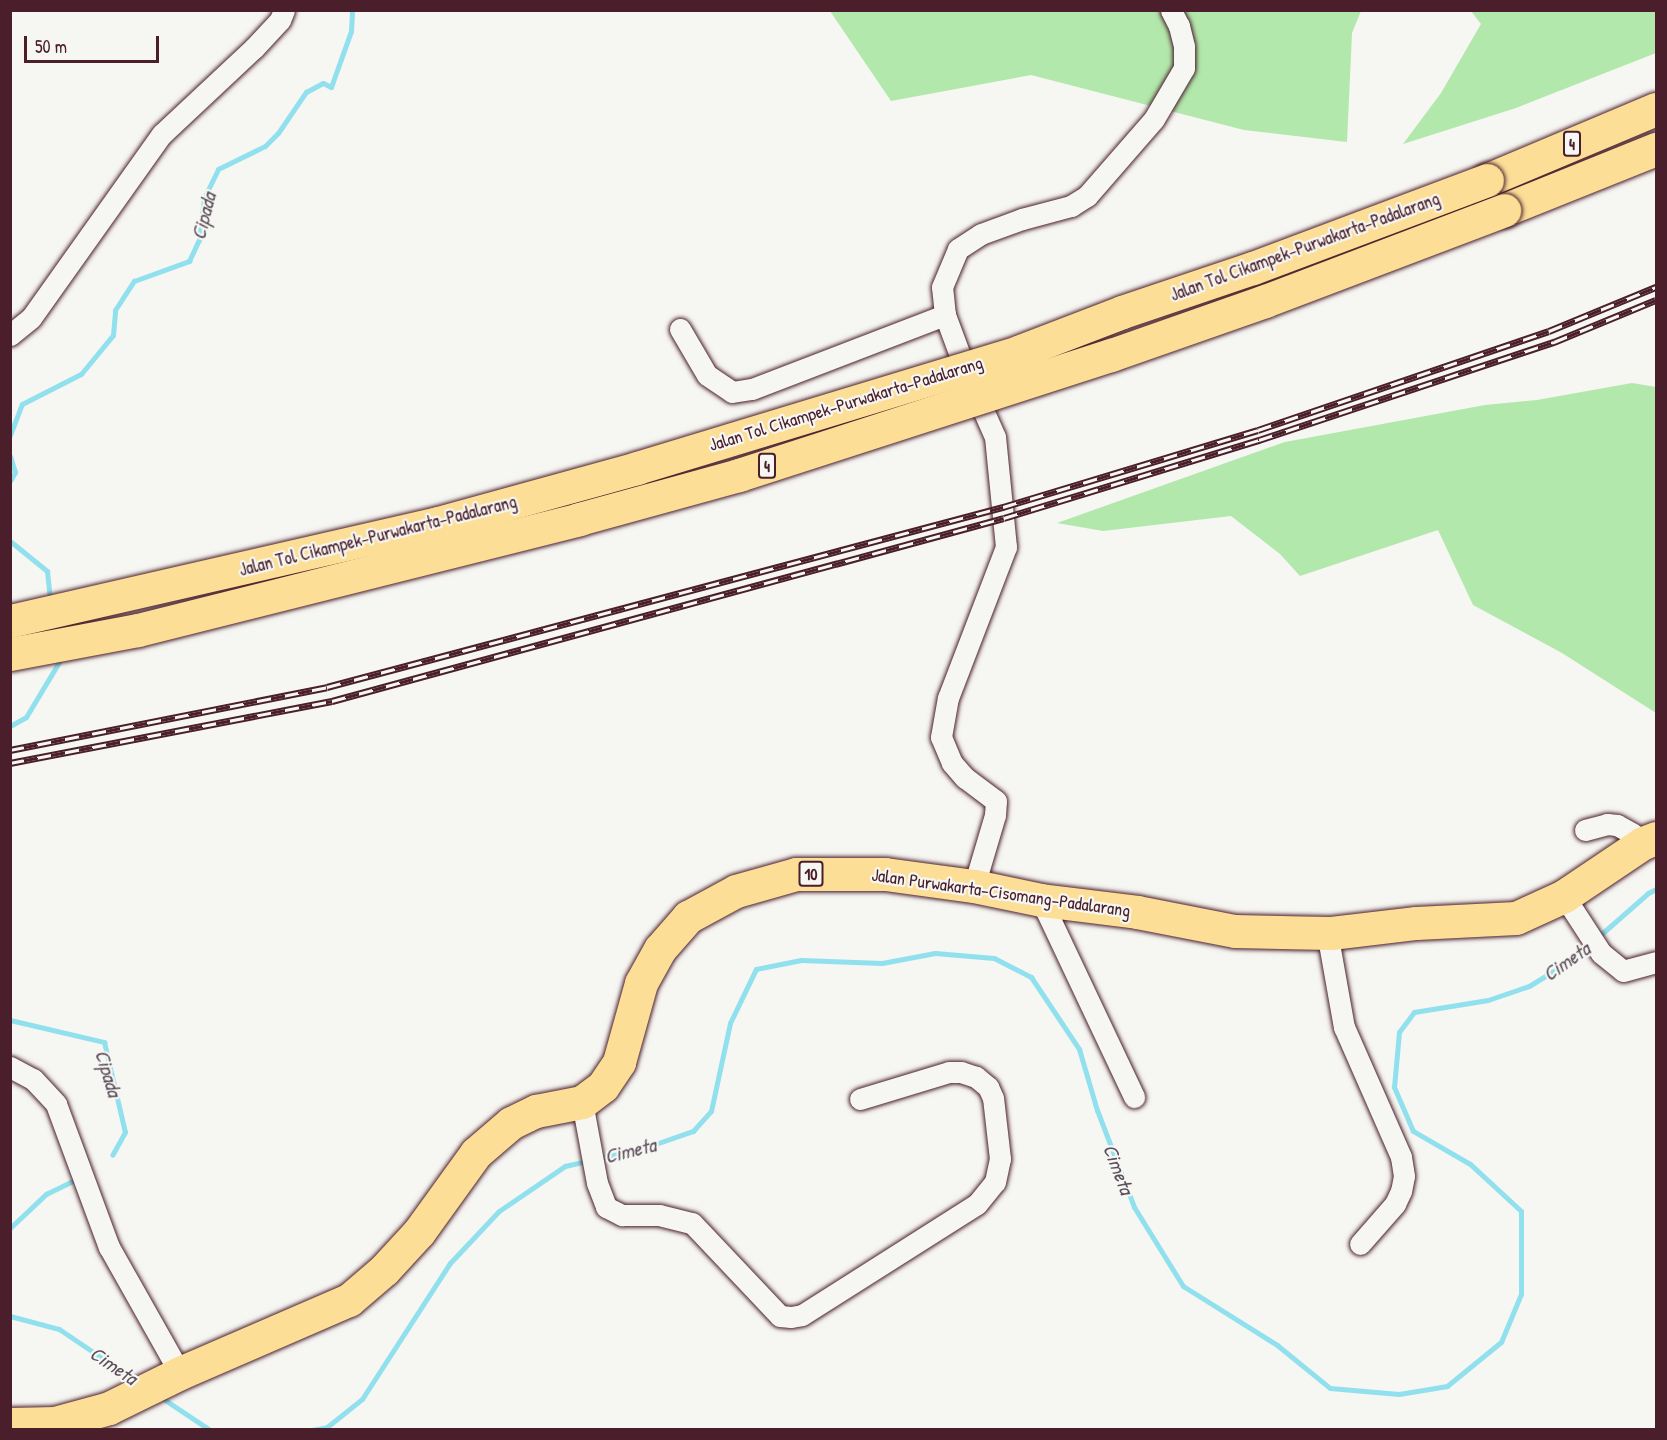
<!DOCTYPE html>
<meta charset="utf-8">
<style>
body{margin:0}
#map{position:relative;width:1667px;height:1440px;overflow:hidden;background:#f6f6f2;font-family:"Patrick Hand",sans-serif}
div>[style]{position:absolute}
.green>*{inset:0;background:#b2e8ab}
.stream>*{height:5px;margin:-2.5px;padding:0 2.5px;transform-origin:2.5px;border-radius:2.5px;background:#91e0ee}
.roads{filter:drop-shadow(0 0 2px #4a1f2b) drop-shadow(0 0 2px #4a1f2b)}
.street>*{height:21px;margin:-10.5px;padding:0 10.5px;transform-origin:10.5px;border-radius:10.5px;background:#f6f6f2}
.highway>*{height:33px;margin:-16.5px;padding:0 16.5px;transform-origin:16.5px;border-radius:16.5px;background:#fcde96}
.rail>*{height:7px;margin-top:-3.5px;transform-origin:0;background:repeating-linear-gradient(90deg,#f6f6f2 0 14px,#4a1f2b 0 28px);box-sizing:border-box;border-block:2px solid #4a1f2b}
.bridges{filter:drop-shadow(0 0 2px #4a1f2b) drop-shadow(0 0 2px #4a1f2b)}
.highway-bridge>*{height:33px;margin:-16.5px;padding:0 16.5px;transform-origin:16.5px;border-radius:16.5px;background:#fcde96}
span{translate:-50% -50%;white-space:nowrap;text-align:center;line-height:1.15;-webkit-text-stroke:4.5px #f6f6f2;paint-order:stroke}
.shield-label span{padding:2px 4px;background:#f6f6f2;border:2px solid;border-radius:4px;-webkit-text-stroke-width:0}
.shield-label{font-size:16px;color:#4a1f2b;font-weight:700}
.street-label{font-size:18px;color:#4a1f2b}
.water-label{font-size:20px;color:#5c4f5c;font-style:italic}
.frame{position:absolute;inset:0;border:12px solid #4a1f2b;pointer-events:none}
.scale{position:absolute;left:24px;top:36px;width:135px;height:27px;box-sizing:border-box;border:3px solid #4a1f2b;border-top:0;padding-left:8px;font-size:18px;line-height:21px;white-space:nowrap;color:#4a1f2b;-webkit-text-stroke:4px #f6f6f2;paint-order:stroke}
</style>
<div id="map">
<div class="green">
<i style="clip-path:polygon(830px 11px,1361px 11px,1352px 33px,1347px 142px,1244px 130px,1031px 75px,891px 101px)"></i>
<i style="clip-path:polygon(1471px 11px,1656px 11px,1656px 53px,1516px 108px,1403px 144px,1441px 93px,1481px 24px)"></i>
<i style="clip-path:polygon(1632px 383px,1656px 387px,1656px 713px,1562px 653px,1473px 605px,1438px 530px,1300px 576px,1280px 554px,1231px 516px,1103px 531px,1057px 523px,1285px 442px,1485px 405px,1537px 400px)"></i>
</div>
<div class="stream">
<i style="left:10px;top:435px;width:33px;rotate:-69deg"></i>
<i style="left:22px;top:404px;width:66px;rotate:-27deg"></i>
<i style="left:81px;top:374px;width:50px;rotate:-50.6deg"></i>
<i style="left:113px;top:335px;width:25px;rotate:-85deg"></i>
<i style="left:115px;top:310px;width:35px;rotate:-57deg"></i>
<i style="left:134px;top:281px;width:59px;rotate:-20deg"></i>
<i style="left:189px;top:261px;width:23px;rotate:-65deg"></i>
<i style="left:199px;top:240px;width:42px;rotate:-83.2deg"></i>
<i style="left:204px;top:198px;width:32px;rotate:-64deg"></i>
<i style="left:218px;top:169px;width:52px;rotate:-26.1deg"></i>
<i style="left:265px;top:146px;width:18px;rotate:-45deg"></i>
<i style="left:278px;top:133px;width:50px;rotate:-55.7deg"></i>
<i style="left:306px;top:92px;width:19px;rotate:-28deg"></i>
<i style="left:323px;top:83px;width:9px;rotate:27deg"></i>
<i style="left:331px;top:87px;width:59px;rotate:-70.3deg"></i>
<i style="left:351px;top:31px;width:21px;rotate:-87deg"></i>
<i style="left:10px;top:456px;width:17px;rotate:73deg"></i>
<i style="left:15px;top:472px;width:10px;rotate:119deg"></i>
<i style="left:10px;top:541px;width:48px;rotate:39deg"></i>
<i style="left:47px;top:571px;width:29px;rotate:84deg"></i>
<i style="left:10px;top:726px;width:18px;rotate:-29deg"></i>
<i style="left:26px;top:717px;width:64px;rotate:-59deg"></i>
<i style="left:59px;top:662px;width:5px;rotate:-101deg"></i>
<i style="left:1598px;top:937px;width:67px;rotate:-41.3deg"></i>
<i style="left:1648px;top:893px;width:9px;rotate:-27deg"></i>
<i style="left:10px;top:1020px;width:97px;rotate:13.2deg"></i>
<i style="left:104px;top:1042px;width:92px;rotate:76.9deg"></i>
<i style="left:125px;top:1132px;width:26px;rotate:119deg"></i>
<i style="left:596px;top:1159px;width:49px;rotate:-12.9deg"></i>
<i style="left:644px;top:1148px;width:52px;rotate:-19.1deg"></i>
<i style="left:693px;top:1131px;width:27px;rotate:-48deg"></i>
<i style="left:711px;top:1111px;width:90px;rotate:-77.8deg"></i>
<i style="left:730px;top:1023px;width:60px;rotate:-64.3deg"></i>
<i style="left:756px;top:969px;width:46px;rotate:-11.3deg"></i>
<i style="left:801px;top:960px;width:81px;rotate:2.1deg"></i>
<i style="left:882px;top:963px;width:54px;rotate:-10.7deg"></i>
<i style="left:935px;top:953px;width:59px;rotate:4.8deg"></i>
<i style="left:994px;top:958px;width:42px;rotate:27.2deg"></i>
<i style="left:1031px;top:977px;width:87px;rotate:56.3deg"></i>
<i style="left:1079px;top:1049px;width:64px;rotate:73.6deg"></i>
<i style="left:1097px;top:1110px;width:104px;rotate:69.1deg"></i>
<i style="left:1134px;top:1207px;width:93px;rotate:58.2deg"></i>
<i style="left:1183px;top:1286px;width:111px;rotate:32.1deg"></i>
<i style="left:1277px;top:1345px;width:68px;rotate:39.1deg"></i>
<i style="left:1330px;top:1388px;width:69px;rotate:5deg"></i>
<i style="left:1399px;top:1394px;width:49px;rotate:-9.5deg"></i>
<i style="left:1447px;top:1386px;width:70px;rotate:-39.2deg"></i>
<i style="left:1501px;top:1342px;width:52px;rotate:-67.4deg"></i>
<i style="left:1521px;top:1294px;width:83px;rotate:-90deg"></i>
<i style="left:1521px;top:1211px;width:69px;rotate:-137.3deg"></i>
<i style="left:1470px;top:1164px;width:66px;rotate:-149.9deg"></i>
<i style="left:1413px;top:1131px;width:48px;rotate:-113.4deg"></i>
<i style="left:1394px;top:1087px;width:55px;rotate:-84.8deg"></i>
<i style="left:1399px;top:1032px;width:25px;rotate:-53deg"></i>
<i style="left:1414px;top:1012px;width:75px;rotate:-9.2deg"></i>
<i style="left:1488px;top:1000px;width:43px;rotate:-18.9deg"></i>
<i style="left:1529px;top:986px;width:52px;rotate:-31.5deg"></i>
<i style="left:1573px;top:959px;width:24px;rotate:-42deg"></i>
<i style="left:10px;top:1228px;width:50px;rotate:-43.4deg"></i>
<i style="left:46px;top:1194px;width:28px;rotate:-26deg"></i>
<i style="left:10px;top:1316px;width:51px;rotate:14.9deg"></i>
<i style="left:59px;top:1329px;width:93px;rotate:34deg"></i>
<i style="left:159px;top:1396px;width:61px;rotate:33.7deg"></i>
<i style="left:312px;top:1430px;width:15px;rotate:-11deg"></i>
<i style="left:327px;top:1427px;width:45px;rotate:-38.7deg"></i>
<i style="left:362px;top:1399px;width:162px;rotate:-57.1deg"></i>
<i style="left:450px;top:1263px;width:71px;rotate:-46.7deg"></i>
<i style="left:499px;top:1211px;width:80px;rotate:-34.3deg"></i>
<i style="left:565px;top:1166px;width:23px;rotate:-13deg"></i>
</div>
<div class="roads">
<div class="street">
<i style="left:680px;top:329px;width:53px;rotate:59.6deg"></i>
<i style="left:707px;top:375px;width:30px;rotate:34deg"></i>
<i style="left:732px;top:392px;width:20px;rotate:-9deg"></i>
<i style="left:752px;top:389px;width:207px;rotate:-21deg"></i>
<i style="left:10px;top:335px;width:27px;rotate:-39deg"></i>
<i style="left:31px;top:318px;width:226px;rotate:-54.6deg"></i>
<i style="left:162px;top:134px;width:126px;rotate:-43.1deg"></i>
<i style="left:254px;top:48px;width:38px;rotate:-47deg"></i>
<i style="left:280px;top:20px;width:11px;rotate:-68deg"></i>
<i style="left:1585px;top:830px;width:23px;rotate:-15deg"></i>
<i style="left:1607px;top:824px;width:10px;rotate:6deg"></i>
<i style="left:1617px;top:825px;width:18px;rotate:29deg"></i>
<i style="left:1633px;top:834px;width:13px;rotate:42deg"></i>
<i style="left:974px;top:886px;width:74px;rotate:-73.5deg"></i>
<i style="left:995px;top:815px;width:14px;rotate:-86deg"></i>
<i style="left:996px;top:801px;width:39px;rotate:-143deg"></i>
<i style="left:965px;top:778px;width:20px;rotate:-131deg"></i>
<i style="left:952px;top:763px;width:28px;rotate:-113deg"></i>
<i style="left:941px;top:737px;width:40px;rotate:-80deg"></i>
<i style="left:948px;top:698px;width:162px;rotate:-69deg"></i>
<i style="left:1006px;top:547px;width:111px;rotate:-95.7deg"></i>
<i style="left:995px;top:437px;width:74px;rotate:-113.8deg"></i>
<i style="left:965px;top:369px;width:58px;rotate:-110.3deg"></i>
<i style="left:945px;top:315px;width:28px;rotate:-96deg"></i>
<i style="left:942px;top:287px;width:41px;rotate:-67.2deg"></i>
<i style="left:958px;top:249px;width:27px;rotate:-33deg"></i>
<i style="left:981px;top:234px;width:44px;rotate:-20.1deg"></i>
<i style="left:1022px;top:219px;width:51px;rotate:-14.9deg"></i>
<i style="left:1071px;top:206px;width:19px;rotate:-32deg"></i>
<i style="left:1087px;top:196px;width:102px;rotate:-49deg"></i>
<i style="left:1154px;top:119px;width:59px;rotate:-59.5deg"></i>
<i style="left:1184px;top:68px;width:22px;rotate:-90deg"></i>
<i style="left:1184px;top:46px;width:21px;rotate:-104deg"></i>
<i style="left:1179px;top:26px;width:18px;rotate:-117deg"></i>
<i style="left:1564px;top:896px;width:68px;rotate:57deg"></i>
<i style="left:1601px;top:953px;width:28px;rotate:39deg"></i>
<i style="left:1623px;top:971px;width:34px;rotate:-15deg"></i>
<i style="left:1041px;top:900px;width:218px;rotate:64.7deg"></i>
<i style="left:1327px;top:932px;width:97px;rotate:79.9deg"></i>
<i style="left:1344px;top:1027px;width:142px;rotate:66.3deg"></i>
<i style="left:1401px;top:1157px;width:19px;rotate:81deg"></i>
<i style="left:1404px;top:1176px;width:15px;rotate:101deg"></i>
<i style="left:1401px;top:1191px;width:14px;rotate:115deg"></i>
<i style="left:1395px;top:1204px;width:53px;rotate:131.2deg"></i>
<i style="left:10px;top:1067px;width:26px;rotate:28deg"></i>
<i style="left:33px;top:1079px;width:34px;rotate:47deg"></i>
<i style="left:56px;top:1104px;width:153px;rotate:69.7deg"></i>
<i style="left:109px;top:1247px;width:145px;rotate:60.6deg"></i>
<i style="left:582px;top:1102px;width:82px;rotate:79.5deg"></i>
<i style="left:597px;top:1183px;width:26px;rotate:69deg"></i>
<i style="left:606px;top:1207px;width:18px;rotate:27deg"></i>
<i style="left:622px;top:1215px;width:37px"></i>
<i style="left:659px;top:1215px;width:34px;rotate:14deg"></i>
<i style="left:692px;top:1223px;width:128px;rotate:46.6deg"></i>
<i style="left:780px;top:1316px;width:11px;rotate:5deg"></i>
<i style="left:791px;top:1317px;width:11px;rotate:-10deg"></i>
<i style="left:802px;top:1315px;width:207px;rotate:-32.4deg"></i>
<i style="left:977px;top:1204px;width:28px;rotate:-51deg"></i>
<i style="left:995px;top:1182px;width:24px;rotate:-78deg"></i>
<i style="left:1000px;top:1159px;width:61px;rotate:-96.5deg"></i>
<i style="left:993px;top:1098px;width:12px;rotate:-114deg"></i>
<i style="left:988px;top:1087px;width:16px;rotate:-140deg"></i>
<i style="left:976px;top:1077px;width:16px;rotate:-162deg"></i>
<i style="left:961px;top:1072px;width:12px;rotate:180deg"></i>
<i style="left:949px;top:1072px;width:93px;rotate:163.1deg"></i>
</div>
<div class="highway">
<i style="left:1487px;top:180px;width:183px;rotate:-22.8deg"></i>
<i style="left:1504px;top:210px;width:164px;rotate:-21.9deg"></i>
<i style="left:10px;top:1424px;width:45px;rotate:-1.3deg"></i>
<i style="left:55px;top:1423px;width:56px;rotate:-15.5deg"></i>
<i style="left:109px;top:1408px;width:79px;rotate:-26.2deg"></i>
<i style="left:180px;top:1373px;width:184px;rotate:-23.4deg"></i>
<i style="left:349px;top:1300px;width:46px;rotate:-40.6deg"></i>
<i style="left:384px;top:1270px;width:52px;rotate:-47.4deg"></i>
<i style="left:419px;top:1232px;width:97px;rotate:-54.2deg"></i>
<i style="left:476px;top:1153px;width:46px;rotate:-40.6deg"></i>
<i style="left:511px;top:1123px;width:28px;rotate:-26deg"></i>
<i style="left:536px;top:1111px;width:47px;rotate:-11.1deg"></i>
<i style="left:582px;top:1102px;width:26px;rotate:-37deg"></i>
<i style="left:603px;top:1086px;width:29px;rotate:-56deg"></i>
<i style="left:619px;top:1062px;width:82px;rotate:-74.4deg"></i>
<i style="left:641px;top:983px;width:39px;rotate:-61deg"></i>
<i style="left:660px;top:949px;width:43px;rotate:-48.8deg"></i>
<i style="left:688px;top:917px;width:55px;rotate:-28.4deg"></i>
<i style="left:736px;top:891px;width:62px;rotate:-15.8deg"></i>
<i style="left:796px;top:874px;width:89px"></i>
<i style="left:885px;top:874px;width:90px;rotate:7.7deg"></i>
<i style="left:974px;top:886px;width:68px;rotate:11.8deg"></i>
<i style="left:1041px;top:900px;width:97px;rotate:7.1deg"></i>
<i style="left:1137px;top:912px;width:100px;rotate:11deg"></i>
<i style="left:1235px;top:931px;width:96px;rotate:1.2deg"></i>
<i style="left:1331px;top:933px;width:86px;rotate:-6.7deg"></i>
<i style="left:1416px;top:923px;width:100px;rotate:-2.9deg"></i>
<i style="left:1516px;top:918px;width:53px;rotate:-24.6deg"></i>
<i style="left:1564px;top:896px;width:95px;rotate:-33.9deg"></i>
<i style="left:1643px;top:843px;width:14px;rotate:-21deg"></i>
</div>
</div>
<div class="rail">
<i style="left:10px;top:750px;width:323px;rotate:-11.2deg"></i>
<i style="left:327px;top:687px;width:700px;rotate:-14.91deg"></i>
<i style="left:1003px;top:507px;width:266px;rotate:-16.8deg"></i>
<i style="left:1258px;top:430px;width:307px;rotate:-18.8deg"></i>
<i style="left:1549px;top:331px;width:116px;rotate:-22.4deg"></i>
<i style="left:10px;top:763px;width:328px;rotate:-10.9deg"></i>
<i style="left:332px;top:701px;width:696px;rotate:-15.23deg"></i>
<i style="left:1004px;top:518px;width:267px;rotate:-17deg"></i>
<i style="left:1259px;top:440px;width:311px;rotate:-18.4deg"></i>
<i style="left:1554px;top:342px;width:110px;rotate:-22.4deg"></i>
</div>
<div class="bridges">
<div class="highway-bridge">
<i style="left:10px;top:621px;width:439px;rotate:-12.9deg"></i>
<i style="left:438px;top:523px;width:206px;rotate:-15.4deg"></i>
<i style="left:637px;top:468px;width:398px;rotate:-16.9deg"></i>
<i style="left:1018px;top:352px;width:111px;rotate:-21deg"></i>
<i style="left:1122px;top:312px;width:138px;rotate:-18.6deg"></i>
<i style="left:1253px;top:268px;width:250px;rotate:-20.6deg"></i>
<i style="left:10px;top:654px;width:130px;rotate:-10.6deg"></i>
<i style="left:138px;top:630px;width:455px;rotate:-14.1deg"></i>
<i style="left:579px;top:519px;width:166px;rotate:-15.4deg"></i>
<i style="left:739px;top:475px;width:391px;rotate:-17.9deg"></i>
<i style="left:1111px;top:355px;width:163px;rotate:-19.3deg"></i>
<i style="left:1265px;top:301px;width:256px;rotate:-20.8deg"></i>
</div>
</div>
<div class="shield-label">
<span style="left:1572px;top:144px">4</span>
<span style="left:767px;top:466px">4</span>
<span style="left:811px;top:874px">10</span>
</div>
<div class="street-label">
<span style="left:1305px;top:247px;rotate:-20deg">Jalan Tol Cikampek–Purwakarta–Padalarang</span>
<span style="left:846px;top:404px;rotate:-17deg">Jalan Tol Cikampek–Purwakarta–Padalarang</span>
<span style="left:378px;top:536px;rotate:-14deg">Jalan Tol Cikampek–Purwakarta–Padalarang</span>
<span style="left:1001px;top:893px;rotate:8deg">Jalan Purwakarta–Cisomang–Padalarang</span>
</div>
<div class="water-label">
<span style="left:203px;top:216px;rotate:-76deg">Cipada</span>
<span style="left:1566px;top:961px;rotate:-35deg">Cimeta</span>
<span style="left:109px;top:1073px;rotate:73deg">Cipada</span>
<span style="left:630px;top:1150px;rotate:-14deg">Cimeta</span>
<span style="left:1119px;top:1169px;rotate:69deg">Cimeta</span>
<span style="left:114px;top:1365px;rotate:34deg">Cimeta</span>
</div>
<div class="frame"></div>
<div class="scale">50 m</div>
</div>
